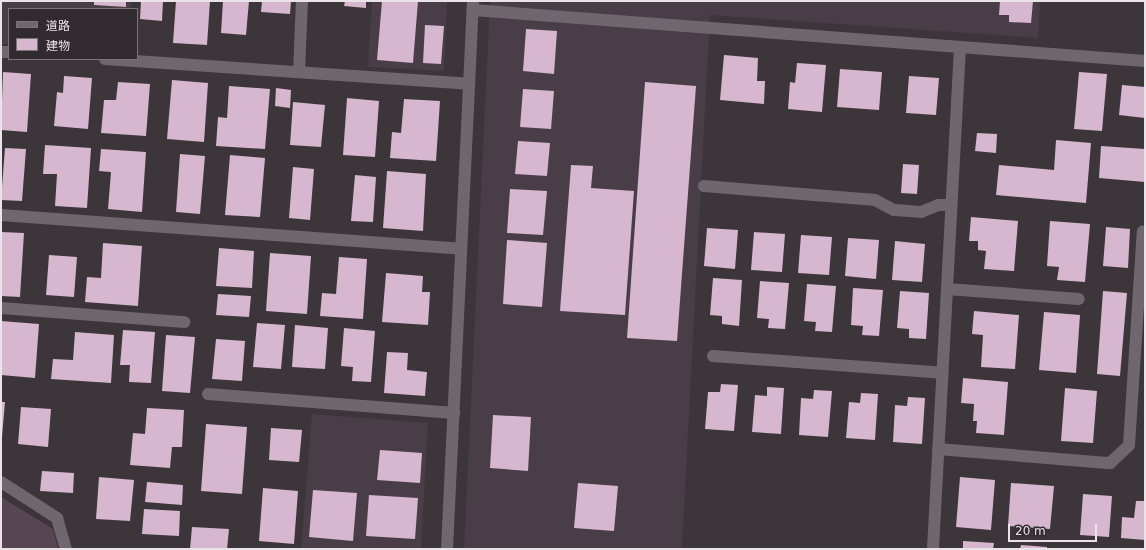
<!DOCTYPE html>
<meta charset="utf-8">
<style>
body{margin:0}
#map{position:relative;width:1146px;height:550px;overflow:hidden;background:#3c353a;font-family:"DejaVu Sans","Noto Sans JP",sans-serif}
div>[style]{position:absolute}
.built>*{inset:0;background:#493d47}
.green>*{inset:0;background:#574553}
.building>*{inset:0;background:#d6b7cf}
.minor>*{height:12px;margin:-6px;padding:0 6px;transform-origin:6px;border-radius:6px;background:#6f676d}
span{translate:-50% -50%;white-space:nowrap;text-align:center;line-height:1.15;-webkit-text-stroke:4px #312b30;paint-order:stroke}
.frame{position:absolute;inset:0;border:2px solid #e8e4e7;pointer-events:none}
.legend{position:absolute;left:8px;top:8px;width:130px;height:52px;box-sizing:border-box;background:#312b30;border:1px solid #7a7579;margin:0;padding:5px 7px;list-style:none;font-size:12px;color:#e8e4e7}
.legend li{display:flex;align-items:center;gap:8px;height:20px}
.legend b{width:20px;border:1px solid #7a7579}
.scale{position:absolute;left:1008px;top:524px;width:89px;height:18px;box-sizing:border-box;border:2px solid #e8e4e7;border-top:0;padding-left:5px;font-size:12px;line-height:14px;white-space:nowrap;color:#e8e4e7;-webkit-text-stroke:3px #312b30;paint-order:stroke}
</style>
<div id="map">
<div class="built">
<i style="clip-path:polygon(1px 1px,132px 1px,131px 9px,9px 9px,9px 44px,1px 44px)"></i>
<i style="clip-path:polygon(372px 1px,447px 1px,444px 71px,368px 67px)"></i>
<i style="clip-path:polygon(490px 1px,1040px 1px,1038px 38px,710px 15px,682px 549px,464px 549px)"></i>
<i style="clip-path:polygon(312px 414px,428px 423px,421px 549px,301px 549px)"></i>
</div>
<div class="green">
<i style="clip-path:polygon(1px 497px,53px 529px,58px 549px,1px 549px)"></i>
</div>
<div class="building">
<i style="clip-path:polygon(94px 1px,126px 1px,126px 7px,94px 5px)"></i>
<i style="clip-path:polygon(141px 1px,163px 1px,162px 21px,140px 19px)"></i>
<i style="clip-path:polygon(176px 1px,210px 1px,207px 45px,173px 43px)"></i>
<i style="clip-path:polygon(223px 1px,249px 1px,246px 35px,221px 33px)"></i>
<i style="clip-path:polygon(262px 1px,291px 1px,290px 14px,261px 12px)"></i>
<i style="clip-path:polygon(345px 1px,366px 1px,366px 8px,344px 6px)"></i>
<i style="clip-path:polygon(382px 1px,418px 1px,413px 63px,377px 60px)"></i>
<i style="clip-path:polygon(1000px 1px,1033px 1px,1031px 23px,1009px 22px,1009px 15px,999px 15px)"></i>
<i style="clip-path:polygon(425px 25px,444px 26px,441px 64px,423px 63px)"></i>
<i style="clip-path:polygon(526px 29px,557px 31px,554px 74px,523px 71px)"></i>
<i style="clip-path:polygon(724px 55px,758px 58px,757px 81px,765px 81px,764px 104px,720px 100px)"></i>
<i style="clip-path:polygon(797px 63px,826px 65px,822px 112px,788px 109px,790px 82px,795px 83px)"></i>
<i style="clip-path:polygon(840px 69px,882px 72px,879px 110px,837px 107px)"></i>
<i style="clip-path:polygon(3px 72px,31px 74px,27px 132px,1px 130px)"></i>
<i style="clip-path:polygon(1079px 72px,1107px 74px,1102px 131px,1074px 129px)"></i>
<i style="clip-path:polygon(64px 76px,92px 78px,88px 129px,54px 126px,57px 92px,63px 93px)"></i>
<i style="clip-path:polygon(909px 76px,939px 78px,936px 115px,906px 113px)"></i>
<i style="clip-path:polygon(172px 80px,208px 83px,204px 142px,167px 139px)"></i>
<i style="clip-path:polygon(118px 82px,150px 84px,146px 136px,101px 133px,104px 100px,116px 100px)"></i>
<i style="clip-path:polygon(645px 82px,696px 86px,677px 341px,627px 338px)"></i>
<i style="clip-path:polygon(1122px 85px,1145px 87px,1145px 118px,1119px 115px)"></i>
<i style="clip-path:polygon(229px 86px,270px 89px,265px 149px,216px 146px,218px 117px,227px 118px)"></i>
<i style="clip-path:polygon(276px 88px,291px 90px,290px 108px,275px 106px)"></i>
<i style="clip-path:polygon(523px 89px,554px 91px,551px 129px,520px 127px)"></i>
<i style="clip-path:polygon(347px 98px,379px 101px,375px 157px,343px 155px)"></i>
<i style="clip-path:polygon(404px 99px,440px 101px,436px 161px,390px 158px,392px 132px,401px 133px)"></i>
<i style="clip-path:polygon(293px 102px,325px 105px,321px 147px,290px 145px)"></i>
<i style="clip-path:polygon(977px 133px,997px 134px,996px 153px,975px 151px)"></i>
<i style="clip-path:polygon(1056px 140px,1091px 143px,1086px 203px,996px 195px,999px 165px,1054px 170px)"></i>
<i style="clip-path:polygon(518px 141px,550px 143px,547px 176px,515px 174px)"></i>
<i style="clip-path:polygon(45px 145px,91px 148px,87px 208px,55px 206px,57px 174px,43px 174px)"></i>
<i style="clip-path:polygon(1101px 146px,1145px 149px,1145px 182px,1099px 178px)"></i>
<i style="clip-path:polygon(5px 148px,26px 149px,22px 201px,1px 200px)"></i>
<i style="clip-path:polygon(101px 149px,146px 152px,142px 212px,108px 209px,111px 172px,99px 171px)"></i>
<i style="clip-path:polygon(180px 154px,205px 156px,200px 214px,176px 212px)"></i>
<i style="clip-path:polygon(230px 155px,265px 158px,260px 217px,225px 215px)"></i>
<i style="clip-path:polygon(903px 164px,919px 165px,917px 194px,901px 193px)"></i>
<i style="clip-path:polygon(571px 165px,593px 166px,591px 188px,634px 191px,625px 315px,560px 311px)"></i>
<i style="clip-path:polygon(293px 167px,314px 169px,310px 220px,289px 218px)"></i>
<i style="clip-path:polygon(387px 171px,426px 174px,423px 231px,383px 228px)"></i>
<i style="clip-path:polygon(355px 175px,376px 177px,373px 222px,351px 221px)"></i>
<i style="clip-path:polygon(510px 189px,547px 191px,543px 235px,507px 233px)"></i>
<i style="clip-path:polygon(971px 217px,1018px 221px,1014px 271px,984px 269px,986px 251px,978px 250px,978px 241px,969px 241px)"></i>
<i style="clip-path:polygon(1050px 221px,1090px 224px,1085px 282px,1057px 280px,1059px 267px,1047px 266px)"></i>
<i style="clip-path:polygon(1106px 227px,1130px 229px,1128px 268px,1103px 266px)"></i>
<i style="clip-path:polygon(707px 228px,738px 230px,735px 269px,704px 266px)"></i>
<i style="clip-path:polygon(1px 232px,24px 233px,20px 297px,1px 296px)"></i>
<i style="clip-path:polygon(754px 232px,785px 234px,782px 272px,751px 270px)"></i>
<i style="clip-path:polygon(801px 235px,832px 237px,829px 275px,798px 273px)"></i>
<i style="clip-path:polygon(848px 238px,879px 240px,876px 279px,845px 276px)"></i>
<i style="clip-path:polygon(507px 240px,547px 243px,542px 307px,503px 304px)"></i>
<i style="clip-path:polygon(895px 241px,925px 244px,922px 282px,892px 280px)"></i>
<i style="clip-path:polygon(103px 243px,142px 246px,138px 306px,85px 302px,87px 277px,101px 278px)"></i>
<i style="clip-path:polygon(219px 248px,254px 251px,252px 288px,216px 286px)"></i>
<i style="clip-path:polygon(270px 253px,311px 256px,307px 314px,266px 311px)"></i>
<i style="clip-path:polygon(49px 255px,77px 257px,74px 297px,46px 295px)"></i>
<i style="clip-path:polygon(339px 257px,367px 259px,363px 319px,320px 316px,322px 293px,336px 294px)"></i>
<i style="clip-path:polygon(386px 273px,423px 276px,422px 292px,430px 292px,428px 325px,382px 322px)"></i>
<i style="clip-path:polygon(713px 278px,742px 280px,739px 326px,722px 324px,722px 316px,710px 315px)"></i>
<i style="clip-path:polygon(760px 281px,789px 283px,785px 329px,768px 328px,769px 319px,757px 318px)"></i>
<i style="clip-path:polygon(807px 284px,836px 286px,832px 332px,815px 331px,816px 322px,804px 321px)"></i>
<i style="clip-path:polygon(853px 288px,883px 290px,879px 336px,862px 335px,863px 326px,851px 325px)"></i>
<i style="clip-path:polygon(900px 291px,929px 293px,926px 339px,909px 338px,909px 329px,897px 328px)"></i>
<i style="clip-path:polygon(1103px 291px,1127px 293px,1120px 376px,1097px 374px)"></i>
<i style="clip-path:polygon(218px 294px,251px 296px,249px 317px,216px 315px)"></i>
<i style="clip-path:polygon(974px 311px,1019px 315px,1015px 369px,981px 367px,983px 335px,972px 334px)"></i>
<i style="clip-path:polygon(1044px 312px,1080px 315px,1076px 373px,1039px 370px)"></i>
<i style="clip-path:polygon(1px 321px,39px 324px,35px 378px,1px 375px)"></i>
<i style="clip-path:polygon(257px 323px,285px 325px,281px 369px,253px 367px)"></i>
<i style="clip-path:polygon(295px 325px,328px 328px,325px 369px,292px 367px)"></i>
<i style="clip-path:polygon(344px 328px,375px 331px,371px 382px,352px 381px,353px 367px,341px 366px)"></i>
<i style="clip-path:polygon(123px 330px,155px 332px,151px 383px,129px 382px,130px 365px,120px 365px)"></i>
<i style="clip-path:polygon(75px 332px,114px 335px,111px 383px,51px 379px,53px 359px,73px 360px)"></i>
<i style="clip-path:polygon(166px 335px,195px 337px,190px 393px,162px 391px)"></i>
<i style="clip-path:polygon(216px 339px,245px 341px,242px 381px,212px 379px)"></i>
<i style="clip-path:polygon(387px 352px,408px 353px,407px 370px,427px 372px,425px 396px,384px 393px)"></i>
<i style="clip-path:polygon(963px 378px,1008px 382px,1004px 435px,976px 433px,977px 421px,973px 421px,974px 404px,961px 403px)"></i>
<i style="clip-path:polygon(721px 384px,738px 385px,734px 431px,705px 429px,708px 392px,720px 392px)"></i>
<i style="clip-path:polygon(767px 387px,784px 388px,781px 434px,752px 432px,755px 395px,767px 396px)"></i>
<i style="clip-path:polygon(1065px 388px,1097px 391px,1093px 443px,1061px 441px)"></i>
<i style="clip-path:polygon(814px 390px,832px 391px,828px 437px,799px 435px,801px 398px,813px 399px)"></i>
<i style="clip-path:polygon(861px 393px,878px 394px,875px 440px,846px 438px,849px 402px,860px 403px)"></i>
<i style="clip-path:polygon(908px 397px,925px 398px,922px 444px,893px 442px,895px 405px,907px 406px)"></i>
<i style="clip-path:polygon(1px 402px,5px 402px,2px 437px,1px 437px)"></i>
<i style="clip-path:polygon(21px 407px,51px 409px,48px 447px,18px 444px)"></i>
<i style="clip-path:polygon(147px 408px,184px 410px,182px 447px,172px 447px,170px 468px,130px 465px,133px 433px,145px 434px)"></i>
<i style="clip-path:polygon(493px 415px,531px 417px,528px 471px,490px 468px)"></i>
<i style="clip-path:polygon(206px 424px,247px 427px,242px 494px,201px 491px)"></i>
<i style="clip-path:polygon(271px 428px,302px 430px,299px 462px,269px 460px)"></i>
<i style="clip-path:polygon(380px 450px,422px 453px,420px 483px,377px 480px)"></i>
<i style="clip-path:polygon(42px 471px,74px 473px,73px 493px,40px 491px)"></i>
<i style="clip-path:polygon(99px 477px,134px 480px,130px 521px,96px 519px)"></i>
<i style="clip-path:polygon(960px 477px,995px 480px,991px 530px,956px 527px)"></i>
<i style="clip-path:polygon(147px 482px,183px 485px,182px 505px,145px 502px)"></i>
<i style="clip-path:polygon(578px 483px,618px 486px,614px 531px,574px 528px)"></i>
<i style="clip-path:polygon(1011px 483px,1054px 486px,1050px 529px,1008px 526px)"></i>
<i style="clip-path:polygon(263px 488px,298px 491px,294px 544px,259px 541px)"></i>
<i style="clip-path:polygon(313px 490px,357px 493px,353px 541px,309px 537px)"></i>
<i style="clip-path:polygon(1083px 494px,1112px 496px,1109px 537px,1080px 535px)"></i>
<i style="clip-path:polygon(369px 495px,418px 498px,415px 539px,366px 536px)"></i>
<i style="clip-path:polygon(1136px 501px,1145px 501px,1145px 540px,1121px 538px,1122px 517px,1134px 518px)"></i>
<i style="clip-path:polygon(144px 509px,180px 511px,179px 536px,142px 534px)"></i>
<i style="clip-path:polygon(192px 527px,229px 529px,227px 549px,190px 549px)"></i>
<i style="clip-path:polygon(963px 541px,994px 543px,993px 549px,963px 549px)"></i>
<i style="clip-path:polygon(1021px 545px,1047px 547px,1047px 549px,1020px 549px)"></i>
</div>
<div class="minor">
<i style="left:473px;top:10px;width:674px;rotate:4.34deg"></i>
<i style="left:1px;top:52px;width:8px"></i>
<i style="left:105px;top:59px;width:365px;rotate:3.9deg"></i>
<i style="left:299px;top:72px;width:71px;rotate:-87.6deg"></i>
<i style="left:704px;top:186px;width:172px;rotate:4.7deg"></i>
<i style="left:875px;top:200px;width:21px;rotate:28deg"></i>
<i style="left:894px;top:210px;width:27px;rotate:4deg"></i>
<i style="left:921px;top:212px;width:18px;rotate:-22deg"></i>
<i style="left:938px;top:205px;width:13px"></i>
<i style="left:1px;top:215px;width:461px;rotate:4.2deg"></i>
<i style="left:947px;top:289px;width:132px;rotate:4.3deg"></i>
<i style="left:1px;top:308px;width:184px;rotate:4.4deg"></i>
<i style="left:713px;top:356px;width:230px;rotate:4.2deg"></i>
<i style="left:208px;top:394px;width:247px;rotate:4.4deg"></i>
<i style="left:938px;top:449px;width:173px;rotate:4.7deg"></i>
<i style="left:1110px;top:463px;width:26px;rotate:-43deg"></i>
<i style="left:1129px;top:445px;width:214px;rotate:-86.3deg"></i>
<i style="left:1px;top:482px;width:67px;rotate:32.7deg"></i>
<i style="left:57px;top:518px;width:32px;rotate:74deg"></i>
<i style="left:447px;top:549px;width:549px;rotate:-87.28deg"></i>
<i style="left:933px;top:549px;width:503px;rotate:-86.92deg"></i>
</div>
<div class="frame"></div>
<ul class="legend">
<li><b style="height:5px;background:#6f676d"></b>道路</li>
<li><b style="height:11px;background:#d6b7cf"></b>建物</li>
</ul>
<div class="scale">20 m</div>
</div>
